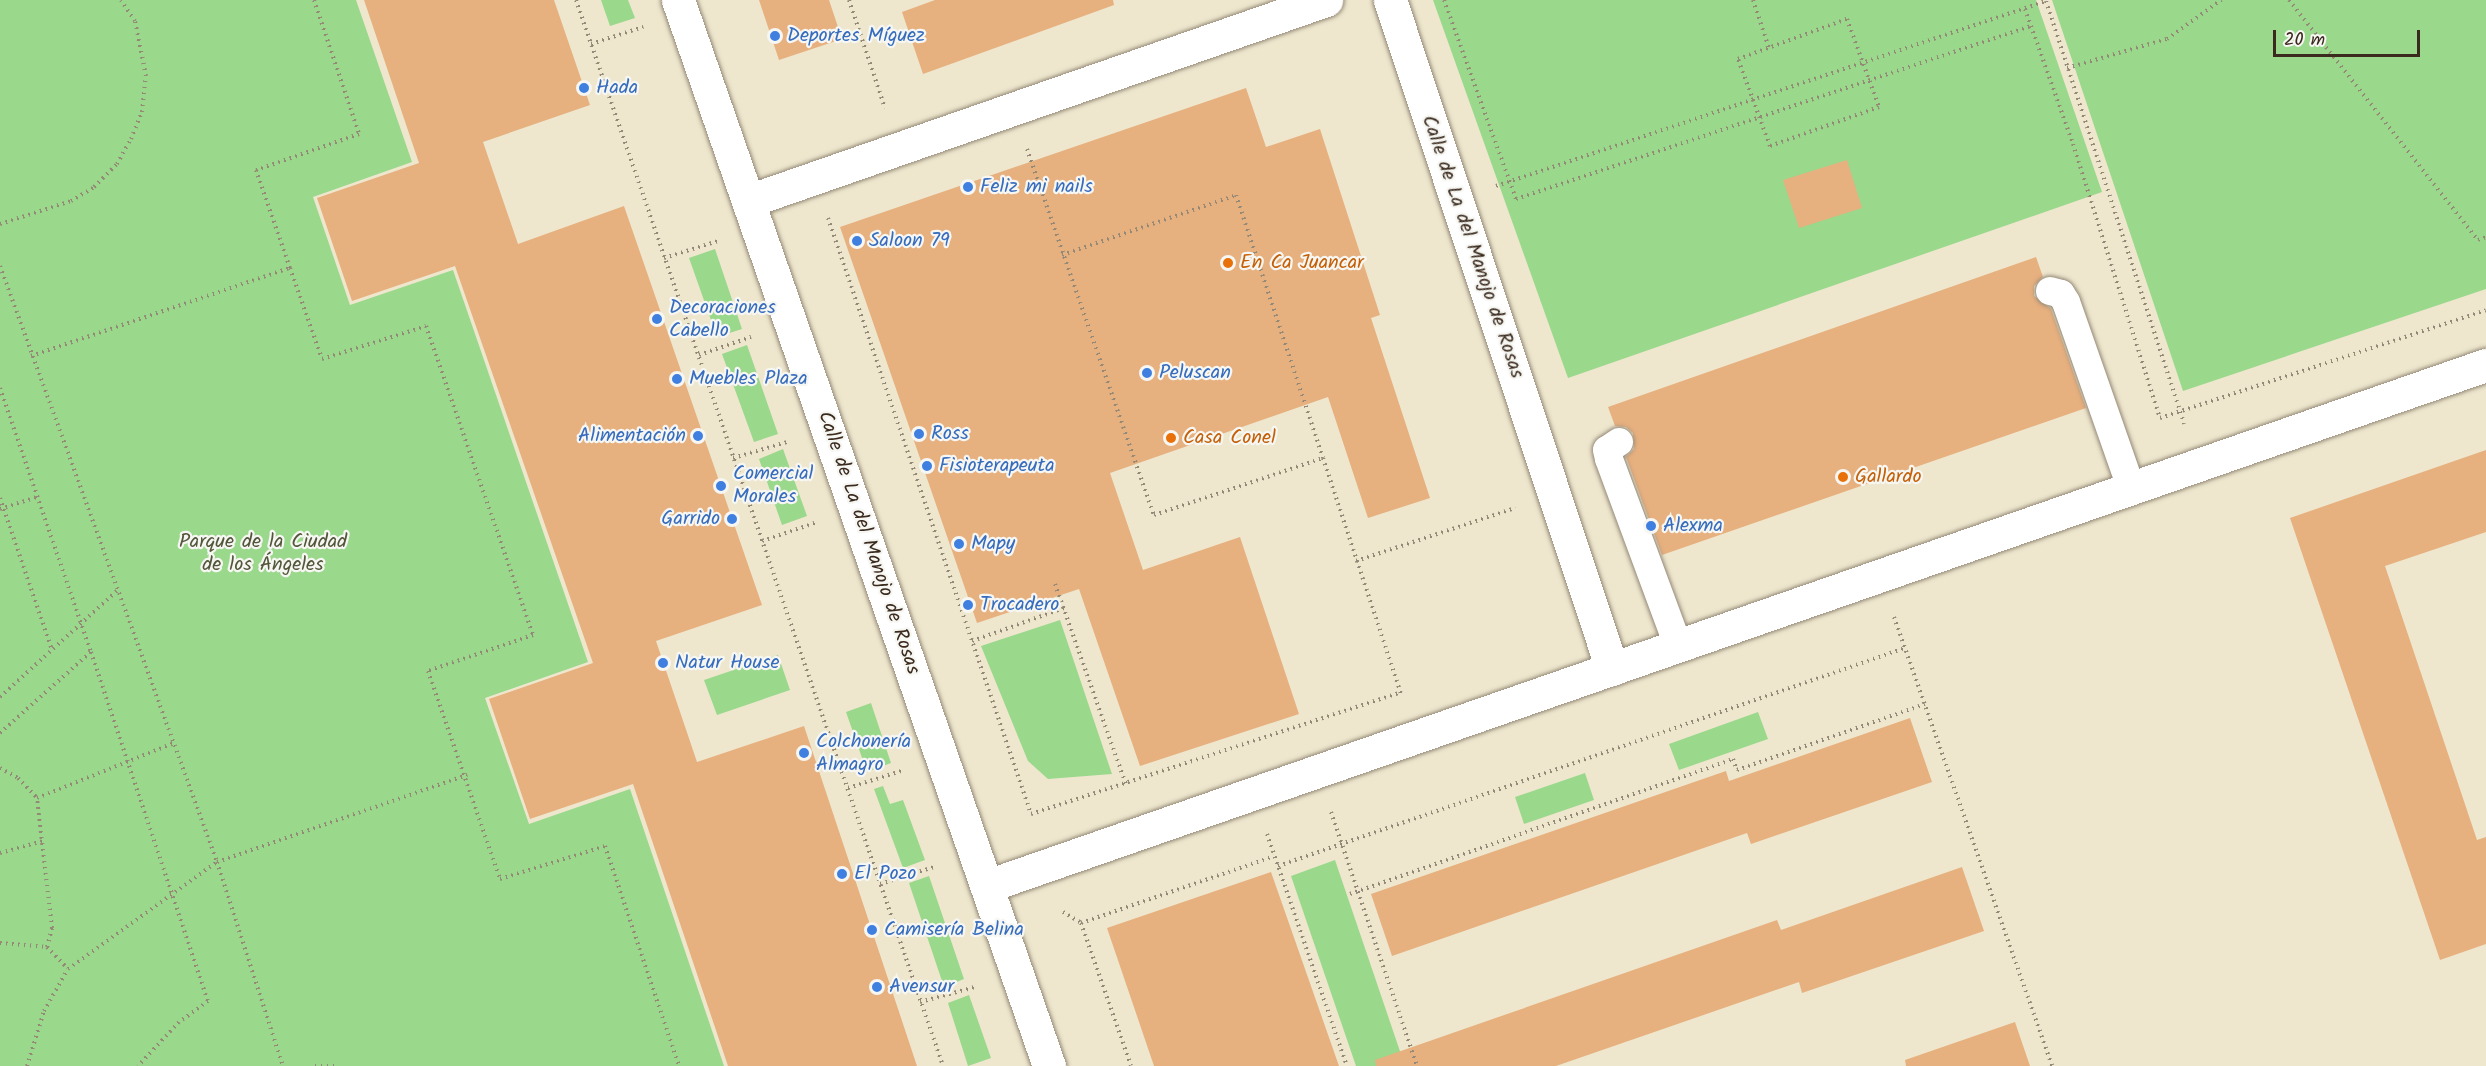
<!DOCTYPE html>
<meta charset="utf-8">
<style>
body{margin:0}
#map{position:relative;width:2486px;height:1066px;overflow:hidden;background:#eee7ce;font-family:Kalam,sans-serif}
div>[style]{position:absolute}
.green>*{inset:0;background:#9ad88c}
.building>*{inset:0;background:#e7b07f}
.path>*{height:4px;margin-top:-2px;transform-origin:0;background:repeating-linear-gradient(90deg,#948876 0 1.5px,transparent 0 6px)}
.roads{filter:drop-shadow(0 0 2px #948876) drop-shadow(0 0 2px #948876)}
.lane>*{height:28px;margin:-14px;padding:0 14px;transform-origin:14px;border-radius:14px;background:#fff}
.street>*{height:33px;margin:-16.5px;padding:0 16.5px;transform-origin:16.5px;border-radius:16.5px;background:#fff}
.dots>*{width:16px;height:16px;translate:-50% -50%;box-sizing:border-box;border:3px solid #f6f6f2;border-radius:50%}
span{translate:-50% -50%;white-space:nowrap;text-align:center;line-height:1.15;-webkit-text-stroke:4.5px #f6f6f2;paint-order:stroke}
.shop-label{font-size:20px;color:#366cbe}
.left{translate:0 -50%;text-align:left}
.right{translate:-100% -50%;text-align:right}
.street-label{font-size:20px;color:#3b2a1e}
.food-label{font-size:20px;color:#c56008}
.park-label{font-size:20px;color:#53563a}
.scale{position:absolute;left:2273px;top:30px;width:147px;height:27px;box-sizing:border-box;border:3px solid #3b2a1e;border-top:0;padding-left:8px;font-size:18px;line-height:21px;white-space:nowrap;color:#3b2a1e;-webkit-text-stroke:4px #f6f6f2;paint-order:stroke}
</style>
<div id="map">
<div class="green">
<i style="clip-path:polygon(0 0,356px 0,412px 162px,313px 197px,350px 305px,453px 270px,588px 662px,485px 698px,529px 824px,630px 789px,724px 1066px,0 1066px)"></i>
<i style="clip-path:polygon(601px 0,628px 0,635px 18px,610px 26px)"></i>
<i style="clip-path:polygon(1433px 0,2036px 0,2102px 192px,1568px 378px)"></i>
<i style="clip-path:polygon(2052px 0,2486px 0,2486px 289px,2183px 391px)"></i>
<i style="clip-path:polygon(715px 249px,742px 329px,717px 337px,689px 258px)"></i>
<i style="clip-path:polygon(747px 345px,778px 434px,754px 442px,722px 354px)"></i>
<i style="clip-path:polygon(783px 449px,807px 516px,782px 525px,759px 459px)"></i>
<i style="clip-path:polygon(1060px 620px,1112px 774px,1048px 779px,1028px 761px,981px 646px)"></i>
<i style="clip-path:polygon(778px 655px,790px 690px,717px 715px,704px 680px)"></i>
<i style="clip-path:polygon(871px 703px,891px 763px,867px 772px,846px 712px)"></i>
<i style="clip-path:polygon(1758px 712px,1768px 739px,1679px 770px,1669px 744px)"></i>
<i style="clip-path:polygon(1585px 773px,1594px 800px,1524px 824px,1515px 797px)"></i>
<i style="clip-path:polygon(883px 786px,890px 804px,903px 800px,925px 860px,903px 868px,874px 789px)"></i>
<i style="clip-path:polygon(1335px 860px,1405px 1066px,1356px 1066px,1291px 876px)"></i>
<i style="clip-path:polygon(929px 876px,964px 979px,944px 987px,909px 883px)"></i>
<i style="clip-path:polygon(969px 995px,991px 1058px,968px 1066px,948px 1003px)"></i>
</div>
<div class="building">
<i style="clip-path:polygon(364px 0,554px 0,590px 105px,483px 142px,518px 244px,624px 206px,762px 605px,656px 641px,697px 762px,804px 726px,917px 1066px,728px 1066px,633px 784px,530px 819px,489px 699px,593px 663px,455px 266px,352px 301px,317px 198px,419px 163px)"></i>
<i style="clip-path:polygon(759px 0,829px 0,842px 39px,779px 60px)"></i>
<i style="clip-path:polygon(935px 0,1113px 0,1114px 5px,923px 74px,902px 12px)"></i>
<i style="clip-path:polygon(1246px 88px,1266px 147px,1320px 129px,1380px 315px,1371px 318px,1430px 498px,1368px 518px,1328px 397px,1110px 473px,1143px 570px,1240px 537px,1299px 714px,1140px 766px,1079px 589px,977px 623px,840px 227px)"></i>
<i style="clip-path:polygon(1847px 160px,1862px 208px,1799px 228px,1783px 180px)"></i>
<i style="clip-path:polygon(2036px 257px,2043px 277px,2034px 286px,2034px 296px,2051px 309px,2086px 408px,1662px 555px,1626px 457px,1634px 449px,1633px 433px,1626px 427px,1615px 426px,1608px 407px)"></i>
<i style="clip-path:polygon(2486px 450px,2486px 532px,2385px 566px,2477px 840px,2486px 837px,2486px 944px,2440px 960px,2290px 518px)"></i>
<i style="clip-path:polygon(1910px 718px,1932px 782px,1751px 844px,1747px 833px,1392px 956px,1371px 894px,1726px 771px,1729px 781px)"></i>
<i style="clip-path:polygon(1962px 867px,1984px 931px,1802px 993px,1799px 982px,1556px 1066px,1376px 1066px,1375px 1060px,1777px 920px,1781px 930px)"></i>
<i style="clip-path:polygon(1271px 872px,1339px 1066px,1154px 1066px,1107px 928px)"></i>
<i style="clip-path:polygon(2015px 1022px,2030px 1066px,1906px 1066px,1905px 1060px)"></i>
</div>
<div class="path">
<i style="left:314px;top:0;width:141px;rotate:71.4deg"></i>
<i style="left:359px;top:134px;width:109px;rotate:160.7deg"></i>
<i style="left:256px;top:170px;width:104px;rotate:70.9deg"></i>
<i style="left:290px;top:268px;width:96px;rotate:70.6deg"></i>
<i style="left:322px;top:359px;width:109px;rotate:-17.6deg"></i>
<i style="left:426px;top:326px;width:327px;rotate:70.9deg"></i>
<i style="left:533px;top:635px;width:111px;rotate:161.1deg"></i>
<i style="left:428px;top:671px;width:220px;rotate:70.9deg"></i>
<i style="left:500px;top:879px;width:110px;rotate:-17.4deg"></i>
<i style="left:605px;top:846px;width:232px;rotate:71.4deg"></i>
<i style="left:576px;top:0;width:1127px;rotate:71deg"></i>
<i style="left:849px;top:0;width:114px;rotate:71.6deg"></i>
<i style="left:1444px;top:0;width:212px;rotate:70.1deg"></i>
<i style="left:1516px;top:199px;width:543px;rotate:-18.57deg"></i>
<i style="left:2031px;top:26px;width:125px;rotate:70.4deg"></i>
<i style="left:2073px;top:144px;width:287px;rotate:72.4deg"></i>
<i style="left:2160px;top:418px;width:343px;rotate:-18.3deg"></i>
<i style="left:1753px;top:0;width:51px;rotate:71.6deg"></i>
<i style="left:2289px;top:0;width:305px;rotate:51.8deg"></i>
<i style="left:2478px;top:240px;width:9px;rotate:-21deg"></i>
<i style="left:2025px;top:9px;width:18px;rotate:71deg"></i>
<i style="left:1847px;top:19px;width:94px;rotate:70deg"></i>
<i style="left:1879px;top:107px;width:116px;rotate:160.3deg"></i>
<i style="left:1770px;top:146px;width:93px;rotate:-110.2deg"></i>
<i style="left:1738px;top:59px;width:116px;rotate:-20.2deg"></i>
<i style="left:591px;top:44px;width:55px;rotate:-18.1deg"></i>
<i style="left:2067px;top:68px;width:104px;rotate:-16.2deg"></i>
<i style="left:2167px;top:39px;width:67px;rotate:-35.8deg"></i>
<i style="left:1027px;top:149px;width:387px;rotate:70.9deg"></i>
<i style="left:1154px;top:515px;width:178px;rotate:-18.6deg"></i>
<i style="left:1323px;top:458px;width:249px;rotate:71.7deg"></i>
<i style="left:1496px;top:186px;width:580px;rotate:-18.59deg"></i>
<i style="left:2046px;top:1px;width:445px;rotate:71.9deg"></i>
<i style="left:828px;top:218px;width:630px;rotate:71.19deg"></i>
<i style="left:1031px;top:814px;width:390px;rotate:-18.2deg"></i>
<i style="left:0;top:224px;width:75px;rotate:-17.9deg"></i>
<i style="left:71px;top:201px;width:27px;rotate:-31deg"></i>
<i style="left:94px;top:187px;width:33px;rotate:-45deg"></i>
<i style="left:117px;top:164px;width:29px;rotate:-61deg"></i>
<i style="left:131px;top:139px;width:29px;rotate:-68deg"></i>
<i style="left:142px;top:112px;width:36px;rotate:-84deg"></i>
<i style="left:146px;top:76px;width:56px;rotate:-101.3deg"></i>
<i style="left:135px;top:21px;width:25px;rotate:-124deg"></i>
<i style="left:1062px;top:255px;width:184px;rotate:-19deg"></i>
<i style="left:1236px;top:195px;width:277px;rotate:71.7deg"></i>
<i style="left:664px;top:258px;width:57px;rotate:-17.5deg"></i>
<i style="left:0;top:266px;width:634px;rotate:69.99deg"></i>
<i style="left:217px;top:862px;width:214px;rotate:72.1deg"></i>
<i style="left:699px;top:355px;width:55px;rotate:-19.1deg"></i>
<i style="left:31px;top:356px;width:274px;rotate:-18.8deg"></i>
<i style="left:0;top:388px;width:279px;rotate:71deg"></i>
<i style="left:733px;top:458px;width:56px;rotate:-16.5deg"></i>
<i style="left:0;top:498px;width:161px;rotate:71.1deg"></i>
<i style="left:0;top:509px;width:38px;rotate:-18deg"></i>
<i style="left:762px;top:541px;width:56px;rotate:-18.8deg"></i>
<i style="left:1356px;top:561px;width:168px;rotate:-18.4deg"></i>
<i style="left:1055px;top:584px;width:213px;rotate:70.5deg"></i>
<i style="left:1894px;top:617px;width:476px;rotate:70.6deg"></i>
<i style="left:972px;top:641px;width:98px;rotate:-19.7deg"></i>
<i style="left:0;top:697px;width:161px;rotate:-42.2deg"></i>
<i style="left:0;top:733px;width:122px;rotate:-41.7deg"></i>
<i style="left:91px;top:652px;width:368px;rotate:71.5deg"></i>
<i style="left:208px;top:1001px;width:36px;rotate:144deg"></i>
<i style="left:179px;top:1022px;width:60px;rotate:133deg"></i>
<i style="left:0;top:768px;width:21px;rotate:29deg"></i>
<i style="left:18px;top:778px;width:28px;rotate:46deg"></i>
<i style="left:37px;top:798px;width:148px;rotate:-21.9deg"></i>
<i style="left:848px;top:788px;width:56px;rotate:-17.8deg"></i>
<i style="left:1331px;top:812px;width:268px;rotate:71.3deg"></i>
<i style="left:1267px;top:834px;width:245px;rotate:71deg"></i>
<i style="left:0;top:853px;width:45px;rotate:-15.6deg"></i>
<i style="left:1278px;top:866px;width:664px;rotate:-19.17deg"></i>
<i style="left:880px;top:884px;width:57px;rotate:-17.5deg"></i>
<i style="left:1350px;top:894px;width:406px;rotate:-19.4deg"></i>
<i style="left:1733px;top:759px;width:12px;rotate:70deg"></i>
<i style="left:1737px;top:770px;width:199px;rotate:-19.3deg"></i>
<i style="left:1063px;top:912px;width:21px;rotate:31deg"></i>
<i style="left:1081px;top:923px;width:151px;rotate:70.7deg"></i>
<i style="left:1081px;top:923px;width:204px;rotate:-19.1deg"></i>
<i style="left:0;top:943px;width:47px;rotate:4.9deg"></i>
<i style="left:47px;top:947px;width:20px;rotate:-75deg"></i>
<i style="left:52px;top:928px;width:131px;rotate:-96.6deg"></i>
<i style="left:47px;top:947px;width:30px;rotate:46deg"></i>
<i style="left:920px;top:1002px;width:57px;rotate:-15.3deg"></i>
<i style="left:27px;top:1066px;width:58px;rotate:-72.8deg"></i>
<i style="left:44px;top:1011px;width:48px;rotate:-60.3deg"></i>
<i style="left:68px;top:969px;width:183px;rotate:-35.7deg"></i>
<i style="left:217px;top:862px;width:265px;rotate:-19.2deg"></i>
<i style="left:315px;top:1066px;width:24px"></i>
</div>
<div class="roads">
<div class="lane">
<i style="left:2050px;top:291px;width:11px;rotate:15deg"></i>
<i style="left:2061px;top:294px;width:9px;rotate:58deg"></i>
<i style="left:2066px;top:302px;width:197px;rotate:70.7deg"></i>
<i style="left:1619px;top:442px;width:14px;rotate:146deg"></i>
<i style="left:1607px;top:450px;width:9px;rotate:77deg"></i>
<i style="left:1609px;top:459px;width:199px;rotate:69.7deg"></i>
</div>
<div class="street">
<i style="left:678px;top:0;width:1129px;rotate:70.81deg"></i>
<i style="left:1390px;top:0;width:705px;rotate:71.64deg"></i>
<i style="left:751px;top:200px;width:609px;rotate:-19.18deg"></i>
<i style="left:987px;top:886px;width:1587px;rotate:-19.17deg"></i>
</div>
</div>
<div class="dots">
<i style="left:775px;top:36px;background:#3f7fe0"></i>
<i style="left:584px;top:88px;background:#3f7fe0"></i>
<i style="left:968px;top:187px;background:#3f7fe0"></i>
<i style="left:857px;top:241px;background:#3f7fe0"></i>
<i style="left:1228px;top:263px;background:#e8710a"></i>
<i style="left:657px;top:319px;background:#3f7fe0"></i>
<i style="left:1147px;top:373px;background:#3f7fe0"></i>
<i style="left:677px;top:379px;background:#3f7fe0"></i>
<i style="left:919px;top:434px;background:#3f7fe0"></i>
<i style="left:698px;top:436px;background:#3f7fe0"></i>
<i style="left:1171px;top:438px;background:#e8710a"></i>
<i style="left:927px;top:466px;background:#3f7fe0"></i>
<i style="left:1843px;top:477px;background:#e8710a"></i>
<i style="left:721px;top:486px;background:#3f7fe0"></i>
<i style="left:732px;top:519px;background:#3f7fe0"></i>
<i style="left:1651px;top:526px;background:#3f7fe0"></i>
<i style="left:959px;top:544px;background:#3f7fe0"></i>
<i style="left:968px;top:605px;background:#3f7fe0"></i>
<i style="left:663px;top:663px;background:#3f7fe0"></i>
<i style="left:804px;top:753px;background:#3f7fe0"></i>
<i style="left:842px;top:874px;background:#3f7fe0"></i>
<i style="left:872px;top:930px;background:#3f7fe0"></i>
<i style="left:877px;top:987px;background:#3f7fe0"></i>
</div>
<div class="shop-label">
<span class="left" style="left:787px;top:36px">Deportes Míguez</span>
<span class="left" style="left:596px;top:88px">Hada</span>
<span class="left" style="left:980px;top:187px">Feliz mi nails</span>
<span class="left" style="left:869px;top:241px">Saloon 79</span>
<span class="left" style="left:669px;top:320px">Decoraciones<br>Cabello</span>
<span class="left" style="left:1159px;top:373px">Peluscan</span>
<span class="left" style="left:689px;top:379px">Muebles Plaza</span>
<span class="left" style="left:931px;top:434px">Ross</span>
<span class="right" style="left:686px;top:436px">Alimentación</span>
<span class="left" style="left:939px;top:466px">Fisioterapeuta</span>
<span class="left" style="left:733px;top:486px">Comercial<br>Morales</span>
<span class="right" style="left:720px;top:519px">Garrido</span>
<span class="left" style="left:1663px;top:526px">Alexma</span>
<span class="left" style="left:971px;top:544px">Mapy</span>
<span class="left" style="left:980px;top:605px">Trocadero</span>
<span class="left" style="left:675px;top:663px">Natur House</span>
<span class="left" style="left:816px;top:754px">Colchonería<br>Almagro</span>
<span class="left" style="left:854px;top:874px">El Pozo</span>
<span class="left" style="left:884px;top:930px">Camisería Belina</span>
<span class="left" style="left:889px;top:987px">Avensur</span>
</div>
<div class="street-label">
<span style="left:1472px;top:247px;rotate:71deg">Calle de La del Manojo de Rosas</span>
<span style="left:868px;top:543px;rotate:71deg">Calle de La del Manojo de Rosas</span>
</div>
<div class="food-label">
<span class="left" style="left:1240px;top:263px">En Ca Juancar</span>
<span class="left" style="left:1183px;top:438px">Casa Conel</span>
<span class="left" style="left:1855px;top:477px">Gallardo</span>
</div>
<div class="park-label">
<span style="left:263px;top:554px">Parque de la Ciudad<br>de los Ángeles</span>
</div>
<div class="scale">20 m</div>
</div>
